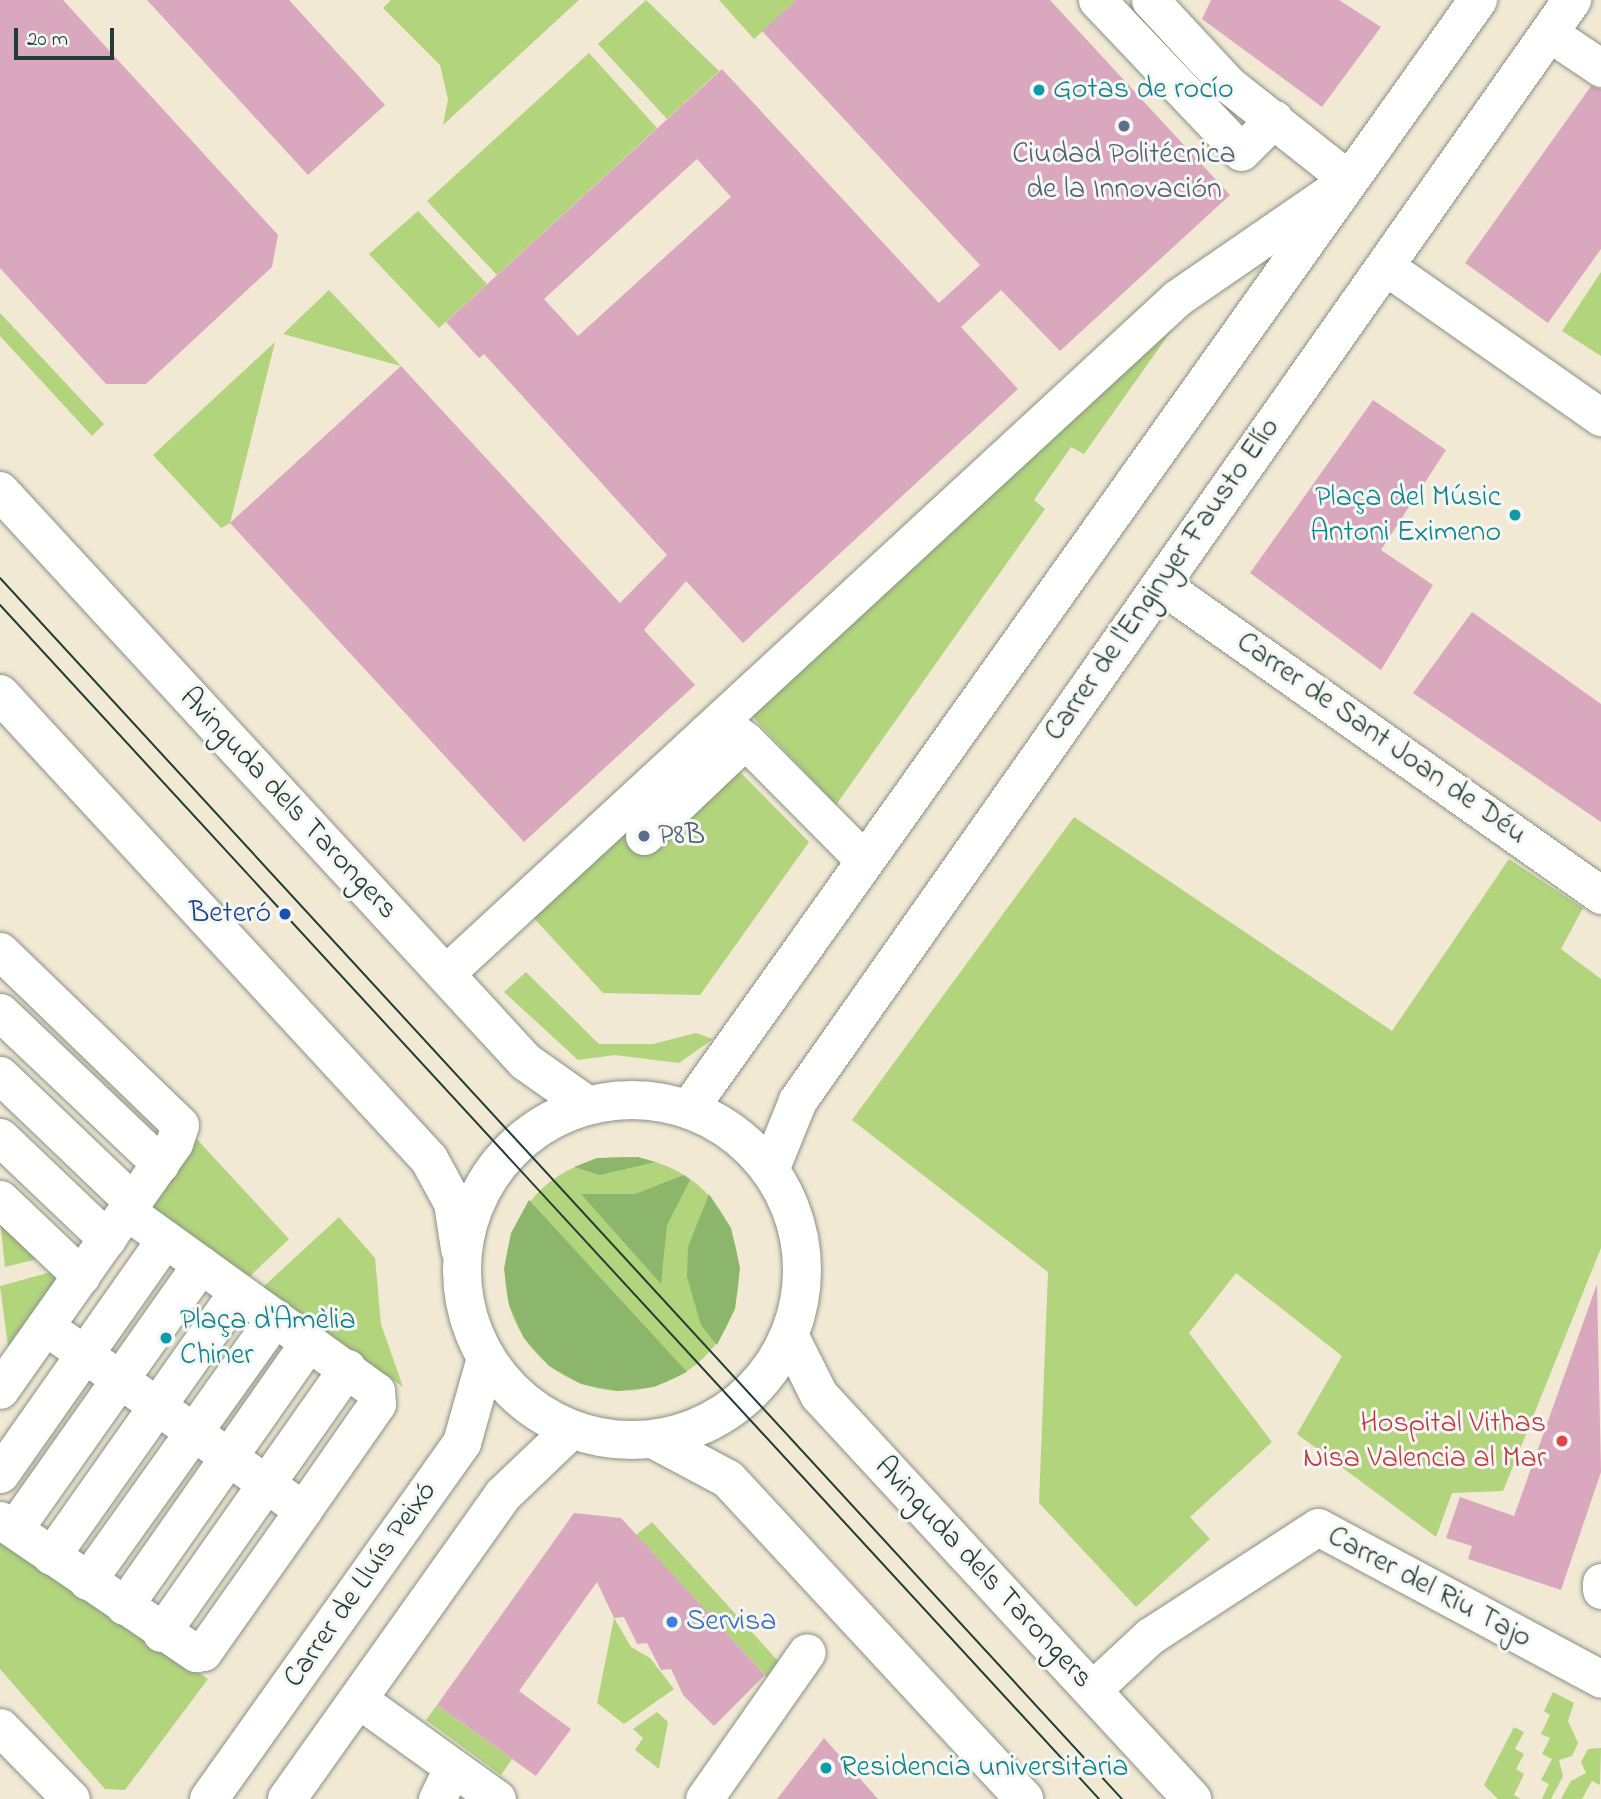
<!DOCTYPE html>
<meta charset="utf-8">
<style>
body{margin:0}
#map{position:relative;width:1601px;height:1799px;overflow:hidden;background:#f2e9d5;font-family:"Indie Flower",sans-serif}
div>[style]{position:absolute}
.green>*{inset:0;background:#b1d47d}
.round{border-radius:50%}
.forest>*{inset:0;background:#8cb66c}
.building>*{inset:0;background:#daa8be}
.roads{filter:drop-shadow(0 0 2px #889384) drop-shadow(0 0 2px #889384)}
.minor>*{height:37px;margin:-18.5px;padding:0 18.5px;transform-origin:18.5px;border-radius:18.5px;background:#fff}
.major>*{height:38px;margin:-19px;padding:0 19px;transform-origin:19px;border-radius:19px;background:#fff}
.major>.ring{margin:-19px;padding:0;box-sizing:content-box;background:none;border:38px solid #fff;border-radius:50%}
.tram>*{height:2px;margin:-1px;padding:0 1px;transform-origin:1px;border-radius:1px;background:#1f3d34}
.dots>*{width:19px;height:19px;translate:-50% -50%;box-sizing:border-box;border:4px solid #f6f6f2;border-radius:50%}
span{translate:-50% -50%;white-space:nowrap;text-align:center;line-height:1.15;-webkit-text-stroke:6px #f6f6f2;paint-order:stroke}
.culture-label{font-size:30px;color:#0d838f}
.left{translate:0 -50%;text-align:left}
.right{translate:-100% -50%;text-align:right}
.service-label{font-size:30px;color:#4e5e75}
.street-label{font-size:30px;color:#1f3d34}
.transit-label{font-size:30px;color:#164399}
.health-label{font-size:30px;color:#be3a42}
.shop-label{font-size:30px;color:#366cbe}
.scale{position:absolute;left:14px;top:28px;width:100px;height:32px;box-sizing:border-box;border:4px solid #1f3d34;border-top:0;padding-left:9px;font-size:21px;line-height:24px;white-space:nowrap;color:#1f3d34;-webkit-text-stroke:5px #f6f6f2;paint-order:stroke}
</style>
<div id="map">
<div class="green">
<i style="clip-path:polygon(391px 0,579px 0,443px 125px,448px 99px,440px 65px,383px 8px)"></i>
<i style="clip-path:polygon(646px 0,719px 71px,667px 119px,598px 44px)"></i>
<i style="clip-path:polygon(719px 0,796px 0,754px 39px)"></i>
<i style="clip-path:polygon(589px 53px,657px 128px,497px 275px,427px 201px)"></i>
<i style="clip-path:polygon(418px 211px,487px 284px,439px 328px,369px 254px)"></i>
<i style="clip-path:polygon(1601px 272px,1601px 356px,1562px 331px)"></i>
<i style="clip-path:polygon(329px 290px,401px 366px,283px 334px)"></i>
<i style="clip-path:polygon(1186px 310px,1084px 454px,1071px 447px,1034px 500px,1045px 509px,836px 805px,751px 715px)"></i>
<i style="clip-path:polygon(0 313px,104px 424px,92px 436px,0 336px)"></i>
<i style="clip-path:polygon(275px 342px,230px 523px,221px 528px,153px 455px)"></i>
<i style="clip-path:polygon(739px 771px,809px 842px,700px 995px,603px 993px,530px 914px,622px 826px,656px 847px)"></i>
<i style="clip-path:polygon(1074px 817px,1392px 1031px,1509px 859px,1583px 908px,1561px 949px,1601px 979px,1601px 1248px,1503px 1491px,1452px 1493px,1436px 1537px,1297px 1434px,1342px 1356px,1236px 1273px,1189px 1333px,1272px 1442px,1190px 1517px,1210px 1539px,1136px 1607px,1039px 1503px,1048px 1272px,852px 1120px)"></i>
<i style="clip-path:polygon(526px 972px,599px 1044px,653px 1044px,696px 1033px,713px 1039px,679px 1063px,615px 1055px,578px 1060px,504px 992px)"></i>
<i style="clip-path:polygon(193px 1135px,289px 1239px,248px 1278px,149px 1210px)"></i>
<i class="round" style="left:505px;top:1157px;width:234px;height:234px"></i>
<i style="clip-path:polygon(339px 1217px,375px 1258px,381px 1324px,403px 1387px,262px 1288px)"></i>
<i style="clip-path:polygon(0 1219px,42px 1258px,5px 1267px)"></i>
<i style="clip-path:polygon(55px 1271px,59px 1283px,9px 1353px,0 1286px)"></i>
<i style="clip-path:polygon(652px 1522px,778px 1661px,767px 1677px,636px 1535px)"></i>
<i style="clip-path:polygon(0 1533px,208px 1679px,125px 1790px,105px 1789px,0 1669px)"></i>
<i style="clip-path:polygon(614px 1618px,631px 1647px,650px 1658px,674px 1689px,624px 1724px,597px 1703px)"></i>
<i style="clip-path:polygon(1553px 1692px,1574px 1703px,1568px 1721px,1578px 1743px,1572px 1756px,1559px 1760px,1563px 1776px,1551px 1799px,1542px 1799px,1549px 1784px,1541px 1780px,1552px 1759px,1542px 1754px,1550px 1738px,1541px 1734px,1550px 1715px,1544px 1711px)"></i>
<i style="clip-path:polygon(437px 1705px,512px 1759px,501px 1775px,426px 1720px)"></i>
<i style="clip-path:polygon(657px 1712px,668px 1722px,659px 1769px,635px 1750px,643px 1738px,633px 1729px)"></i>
<i style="clip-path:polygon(1514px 1727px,1524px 1732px,1515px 1749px,1524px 1754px,1516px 1769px,1524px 1774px,1514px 1795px,1521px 1799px,1498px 1799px,1484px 1785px)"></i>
<i style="clip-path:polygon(1601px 1748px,1600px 1785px,1592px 1781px,1582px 1799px,1561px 1799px,1571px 1781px,1586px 1773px,1581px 1762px,1588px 1749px)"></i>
</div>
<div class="forest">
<i style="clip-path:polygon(638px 1157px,655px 1162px,600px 1175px,574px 1167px,597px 1158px)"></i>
<i style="clip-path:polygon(684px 1175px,690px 1180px,667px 1225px,661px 1284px,581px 1194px,635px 1194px)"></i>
<i style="clip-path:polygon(709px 1194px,731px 1228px,740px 1268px,735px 1309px,717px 1345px,701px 1325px,687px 1277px,688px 1247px)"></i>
<i style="clip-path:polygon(529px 1200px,687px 1372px,654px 1387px,617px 1391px,581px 1384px,549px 1366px,524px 1338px,509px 1305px,504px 1269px,511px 1233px)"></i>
</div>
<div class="building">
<i style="clip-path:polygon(0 0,63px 0,278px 235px,272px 267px,146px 384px,106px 384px,0 268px)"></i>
<i style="clip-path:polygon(147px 0,289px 0,385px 105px,308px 175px)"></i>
<i style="clip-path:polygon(evenodd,796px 0,1050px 0,1230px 195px,1060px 351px,1001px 290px,961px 327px,1018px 389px,743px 643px,686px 581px,644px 630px,695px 685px,524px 842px,230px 523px,401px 366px,620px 603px,667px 555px,484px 354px,479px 358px,446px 322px,722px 69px,939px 303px,980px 265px,762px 31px,796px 0,697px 159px,731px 197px,578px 336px,544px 299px,697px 159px)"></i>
<i style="clip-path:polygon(1211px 0,1339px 0,1381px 27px,1322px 107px,1202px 19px)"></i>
<i style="clip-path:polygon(1591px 86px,1601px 89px,1601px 249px,1548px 323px,1465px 263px)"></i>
<i style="clip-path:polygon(1373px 400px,1446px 450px,1381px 550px,1433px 585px,1381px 670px,1250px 573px)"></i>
<i style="clip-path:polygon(1472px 612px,1601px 704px,1601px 822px,1413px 693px)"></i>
<i style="clip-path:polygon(1597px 1284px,1601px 1472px,1561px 1590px,1468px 1559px,1472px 1546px,1446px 1538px,1460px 1497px,1514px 1516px)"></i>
<i style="clip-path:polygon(574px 1513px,621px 1518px,765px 1675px,714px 1726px,683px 1695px,671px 1669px,661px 1670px,647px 1643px,637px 1644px,624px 1617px,614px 1618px,597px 1582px,519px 1691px,571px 1729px,536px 1776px,437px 1705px)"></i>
<i style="clip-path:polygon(824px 1738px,878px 1799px,777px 1799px)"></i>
</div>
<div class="roads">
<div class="minor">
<i style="left:1097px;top:0;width:209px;rotate:46.5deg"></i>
<i style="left:1241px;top:152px;width:47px;rotate:-45deg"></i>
<i style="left:1549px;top:33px;width:63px;rotate:33.9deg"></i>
<i style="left:1385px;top:266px;width:264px;rotate:35deg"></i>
<i style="left:1160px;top:584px;width:540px;rotate:35.19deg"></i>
<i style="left:707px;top:732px;width:27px"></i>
<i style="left:734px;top:732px;width:14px;rotate:36deg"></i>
<i style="left:745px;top:740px;width:170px;rotate:45.2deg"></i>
<i style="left:644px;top:836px;width:139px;rotate:-43.5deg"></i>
<i style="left:0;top:951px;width:250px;rotate:44deg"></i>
<i style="left:180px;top:1125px;width:19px;rotate:108deg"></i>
<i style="left:174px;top:1143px;width:302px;rotate:125.2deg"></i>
<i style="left:445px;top:974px;width:996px;rotate:-42.72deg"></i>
<i style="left:1177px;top:298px;width:209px;rotate:-34.5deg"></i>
<i style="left:1349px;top:180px;width:153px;rotate:-141.6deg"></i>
<i style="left:1229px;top:85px;width:116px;rotate:-132.9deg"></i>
<i style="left:0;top:1012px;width:221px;rotate:43.5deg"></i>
<i style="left:0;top:1075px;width:184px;rotate:43.7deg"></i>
<i style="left:0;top:1137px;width:148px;rotate:43.6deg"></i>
<i style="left:0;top:1199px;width:112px;rotate:43.5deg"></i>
<i style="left:45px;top:1326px;width:317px;rotate:35.5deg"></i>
<i style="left:303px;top:1510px;width:129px;rotate:-55.1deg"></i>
<i style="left:377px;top:1404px;width:13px;rotate:-94deg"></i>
<i style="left:376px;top:1391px;width:308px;rotate:-144.2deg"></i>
<i style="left:0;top:1474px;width:287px;rotate:-54.9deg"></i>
<i style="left:0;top:1520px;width:237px;rotate:34.2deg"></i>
<i style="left:196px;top:1653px;width:7px;rotate:-8deg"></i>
<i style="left:203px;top:1652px;width:174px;rotate:-54.8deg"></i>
<i style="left:14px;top:1529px;width:324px;rotate:-54.8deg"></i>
<i style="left:51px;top:1556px;width:324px;rotate:-54.8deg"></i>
<i style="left:87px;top:1581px;width:324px;rotate:-54.5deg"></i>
<i style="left:1601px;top:1582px;width:8px;rotate:90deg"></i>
<i style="left:124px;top:1606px;width:322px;rotate:-55deg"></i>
<i style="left:161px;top:1633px;width:324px;rotate:-54.9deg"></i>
<i style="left:1092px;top:1690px;width:79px;rotate:-43deg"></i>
<i style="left:1150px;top:1636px;width:200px;rotate:-33deg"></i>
<i style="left:1318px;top:1527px;width:321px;rotate:28.2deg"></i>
<i style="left:358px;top:1699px;width:171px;rotate:35.7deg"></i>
<i style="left:0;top:1727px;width:101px;rotate:45.4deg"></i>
<i style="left:437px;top:1799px;width:34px;rotate:-64deg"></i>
<i style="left:704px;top:1799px;width:179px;rotate:-55deg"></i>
</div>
<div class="major">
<i style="left:0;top:491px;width:776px;rotate:47.35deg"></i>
<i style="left:526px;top:1062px;width:75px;rotate:35.2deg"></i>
<i style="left:0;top:694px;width:633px;rotate:47.31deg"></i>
<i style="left:429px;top:1159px;width:50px;rotate:61.4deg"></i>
<i style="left:453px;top:1203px;width:47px;rotate:81.3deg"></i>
<i class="ring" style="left:462px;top:1100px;width:302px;height:302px"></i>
<i style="left:689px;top:1109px;width:1361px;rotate:-54.57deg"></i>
<i style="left:770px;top:1170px;width:74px;rotate:-67.9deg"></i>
<i style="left:798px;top:1101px;width:1346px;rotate:-54.89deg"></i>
<i style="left:790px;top:1337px;width:65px;rotate:63.4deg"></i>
<i style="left:819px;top:1395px;width:550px;rotate:47.28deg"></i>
<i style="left:653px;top:1439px;width:85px;rotate:28.1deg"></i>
<i style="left:728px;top:1479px;width:436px;rotate:47.2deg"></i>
<i style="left:209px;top:1799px;width:437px;rotate:-54.6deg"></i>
<i style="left:462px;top:1443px;width:88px;rotate:-74.2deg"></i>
<i style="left:287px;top:1799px;width:373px;rotate:-54.6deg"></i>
<i style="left:503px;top:1495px;width:95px;rotate:-43.7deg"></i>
</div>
</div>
<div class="tram">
<i style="left:0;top:578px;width:1658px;rotate:47.42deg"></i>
<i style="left:0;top:605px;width:1623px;rotate:47.37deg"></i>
</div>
<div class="dots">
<i style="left:1039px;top:90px;background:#0f9aa8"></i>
<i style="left:1124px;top:126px;background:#5c6f8a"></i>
<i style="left:1515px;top:515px;background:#0f9aa8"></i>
<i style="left:644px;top:836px;background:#5c6f8a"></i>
<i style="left:285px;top:914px;background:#1a4fb4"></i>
<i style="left:166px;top:1338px;background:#0f9aa8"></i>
<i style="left:1562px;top:1441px;background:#e0444e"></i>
<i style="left:672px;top:1622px;background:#3f7fe0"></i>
<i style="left:826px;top:1768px;background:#0f9aa8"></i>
</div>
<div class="culture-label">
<span class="left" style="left:1053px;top:90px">Gotas de rocío</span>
<span class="right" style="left:1501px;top:515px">Plaça del Músic<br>Antoni Eximeno</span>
<span class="left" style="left:180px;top:1338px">Plaça d'Amèlia<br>Chiner</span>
<span class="left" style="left:840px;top:1768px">Residencia universitaria</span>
</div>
<div class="service-label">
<span style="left:1124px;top:172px">Ciudad Politécnica<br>de la Innovación</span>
<span class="left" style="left:658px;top:836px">P8B</span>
</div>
<div class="street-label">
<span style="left:1163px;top:580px;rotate:-55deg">Carrer de l'Enginyer Fausto Elío</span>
<span style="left:1381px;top:739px;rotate:35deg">Carrer de Sant Joan de Déu</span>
<span style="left:288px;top:804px;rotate:47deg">Avinguda dels Tarongers</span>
<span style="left:983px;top:1573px;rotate:47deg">Avinguda dels Tarongers</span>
<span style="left:361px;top:1585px;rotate:-55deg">Carrer de Lluís Peixó</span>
<span style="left:1429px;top:1588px;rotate:28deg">Carrer del Riu Tajo</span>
</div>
<div class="transit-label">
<span class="right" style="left:271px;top:914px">Beteró</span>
</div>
<div class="health-label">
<span class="right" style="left:1546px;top:1441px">Hospital Vithas<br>Nisa Valencia al Mar</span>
</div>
<div class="shop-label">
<span class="left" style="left:686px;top:1622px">Servisa</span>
</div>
<div class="scale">20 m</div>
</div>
